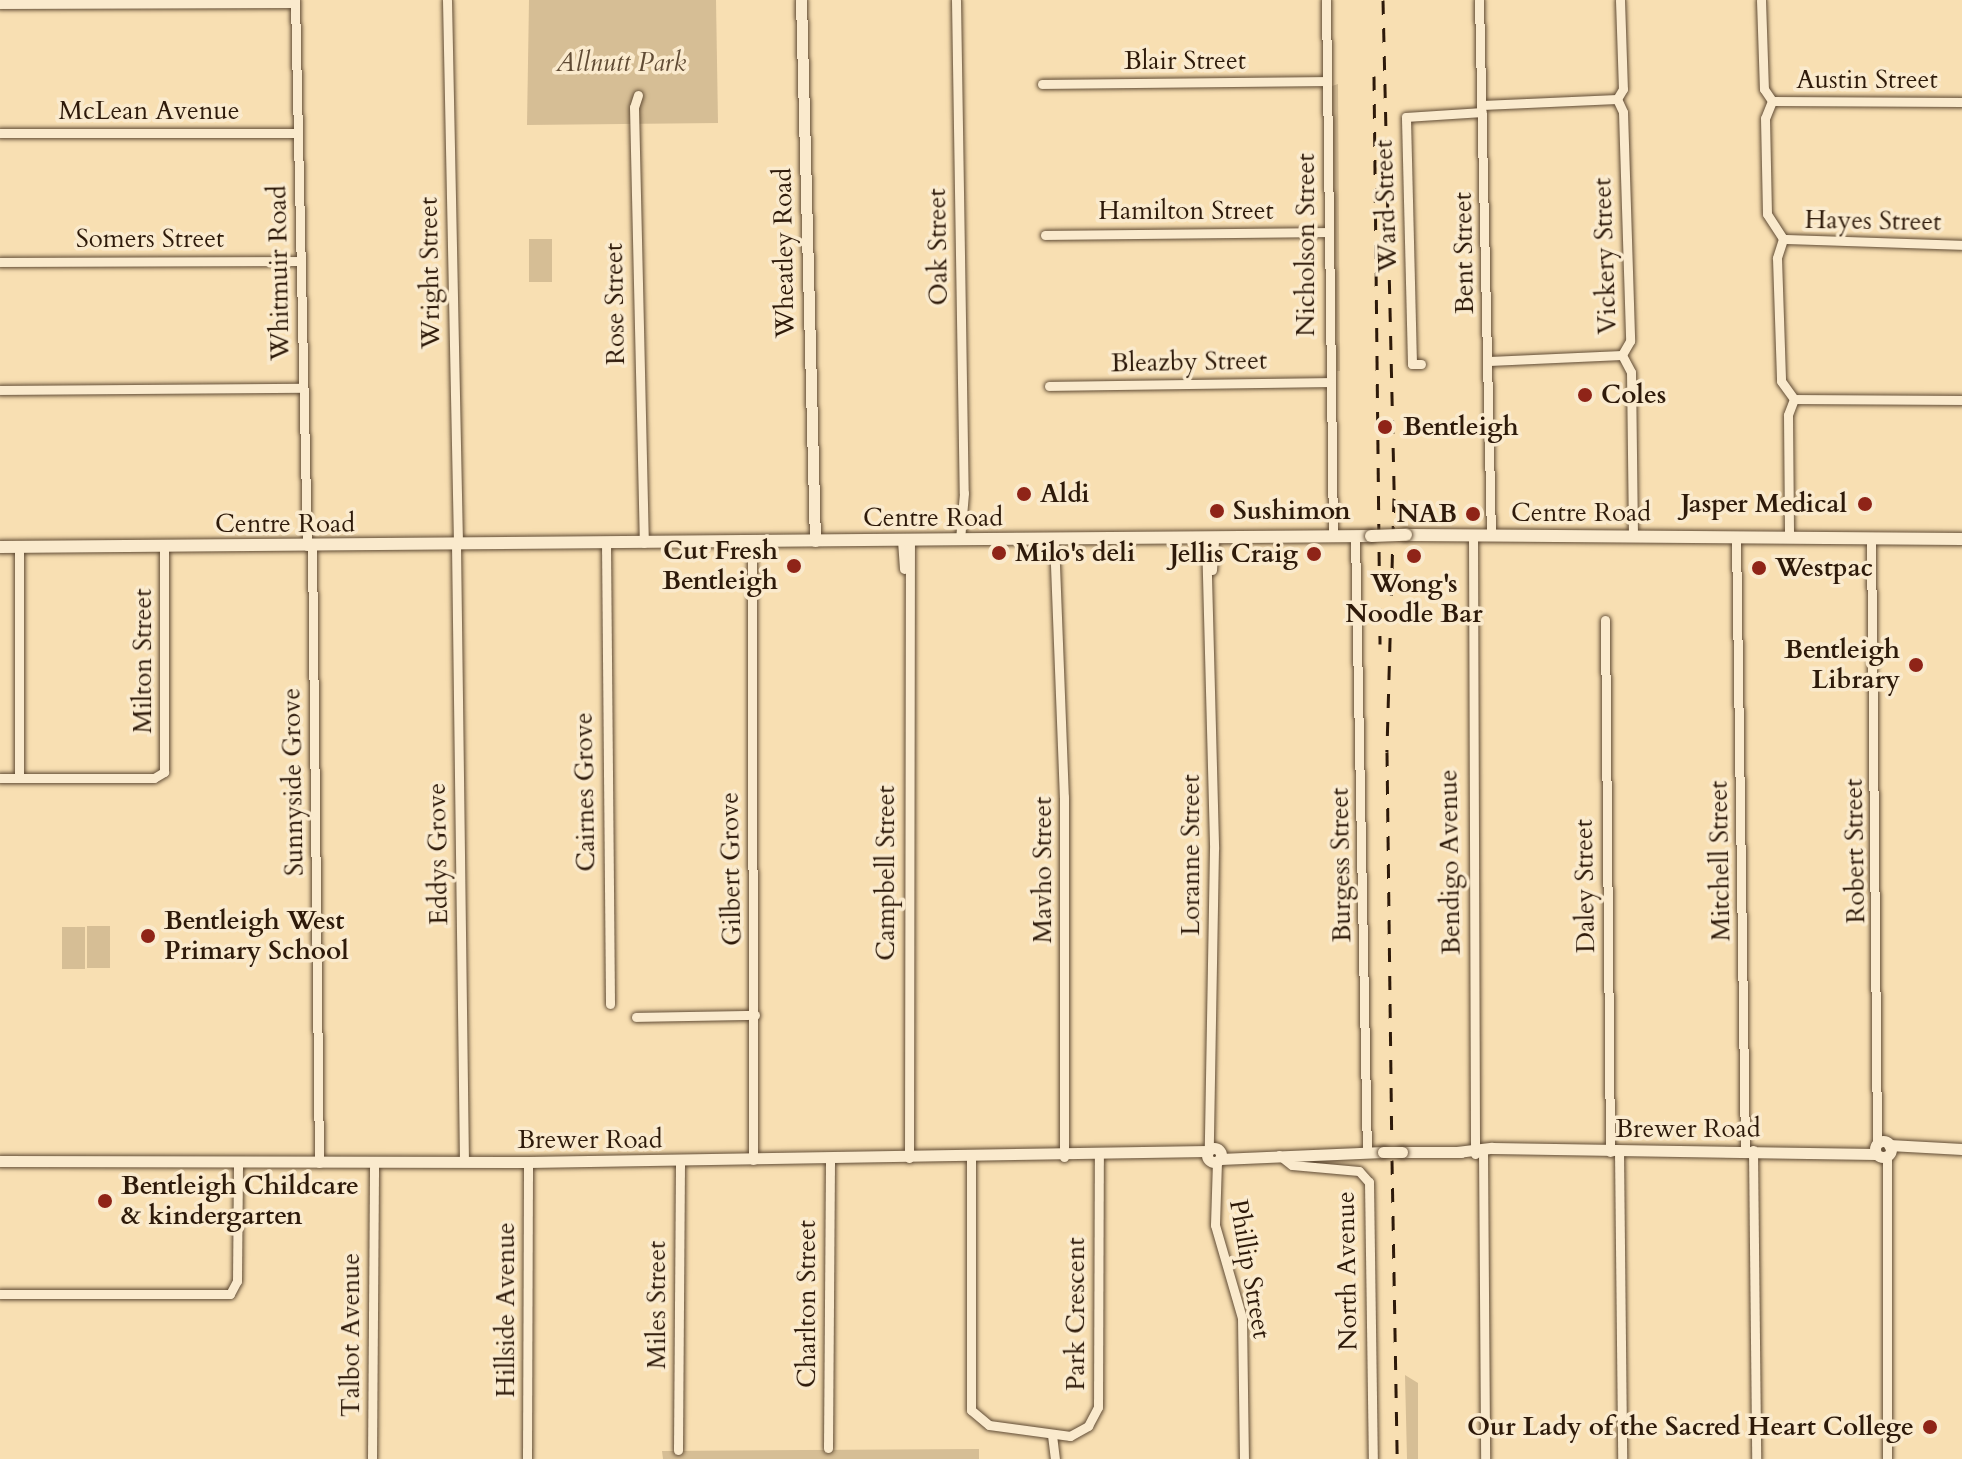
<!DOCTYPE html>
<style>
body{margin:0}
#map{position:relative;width:1962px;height:1459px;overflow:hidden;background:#f8dfb2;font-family:Cardo,serif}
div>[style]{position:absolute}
.green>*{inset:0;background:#d6be95}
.roads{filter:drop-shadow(0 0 2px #604b34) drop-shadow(0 0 2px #604b34)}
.minor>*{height:9px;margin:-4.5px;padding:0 4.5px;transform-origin:4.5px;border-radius:4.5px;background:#faeacd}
.tertiary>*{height:11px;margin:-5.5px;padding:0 5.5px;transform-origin:5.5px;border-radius:5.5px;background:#faeacd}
.tertiary>.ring{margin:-5.5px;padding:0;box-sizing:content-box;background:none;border:11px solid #faeacd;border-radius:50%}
.secondary>*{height:12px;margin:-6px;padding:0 6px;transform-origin:6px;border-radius:6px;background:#faeacd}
.rail>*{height:3px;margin-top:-1.5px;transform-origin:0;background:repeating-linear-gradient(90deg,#2e1a0a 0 14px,transparent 0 28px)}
.bridges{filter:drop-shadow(0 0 2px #604b34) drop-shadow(0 0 2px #604b34)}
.tertiary-bridge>*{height:11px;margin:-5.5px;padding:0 5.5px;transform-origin:5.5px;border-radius:5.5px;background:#faeacd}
.secondary-bridge>*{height:12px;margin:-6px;padding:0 6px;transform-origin:6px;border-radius:6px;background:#faeacd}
.dots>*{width:22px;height:22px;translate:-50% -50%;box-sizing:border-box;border:4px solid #faeacd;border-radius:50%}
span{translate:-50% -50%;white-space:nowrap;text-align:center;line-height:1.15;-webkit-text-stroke:7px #faeacd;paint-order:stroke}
.street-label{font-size:26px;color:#2e1a0a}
.park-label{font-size:26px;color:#604b34;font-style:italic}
.poi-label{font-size:26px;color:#2e1a0a;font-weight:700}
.left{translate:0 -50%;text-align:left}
.right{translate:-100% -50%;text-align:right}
</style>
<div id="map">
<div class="green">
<i style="clip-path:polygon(529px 0,716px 0,718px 123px,527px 125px)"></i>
<i style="clip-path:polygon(1338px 84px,1340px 371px,1337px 371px,1332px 86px)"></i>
<i style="clip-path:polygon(529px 239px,552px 239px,552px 282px,529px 282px)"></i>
<i style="clip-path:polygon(87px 926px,110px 926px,110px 968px,87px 968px)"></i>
<i style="clip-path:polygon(62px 927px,85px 927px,85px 969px,62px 969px)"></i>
<i style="clip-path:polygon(1405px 1375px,1418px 1383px,1418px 1459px,1407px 1459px)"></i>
<i style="clip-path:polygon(979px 1449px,979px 1459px,663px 1459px,662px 1451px)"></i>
</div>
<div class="roads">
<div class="minor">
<i style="left:295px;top:0;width:546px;rotate:88.74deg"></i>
<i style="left:447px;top:0;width:544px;rotate:88.84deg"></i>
<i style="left:956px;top:0;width:493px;rotate:89.1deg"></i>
<i style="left:964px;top:493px;width:47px;rotate:94.9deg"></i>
<i style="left:1326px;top:0;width:536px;rotate:89.25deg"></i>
<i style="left:1479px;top:0;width:535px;rotate:88.72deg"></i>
<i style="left:1620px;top:0;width:89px;rotate:88.1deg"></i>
<i style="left:1623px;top:89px;width:12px;rotate:121deg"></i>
<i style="left:1617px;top:99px;width:14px;rotate:65deg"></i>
<i style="left:1623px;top:112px;width:229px;rotate:88.2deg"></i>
<i style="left:1630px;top:341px;width:16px;rotate:120deg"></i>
<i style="left:1761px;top:0;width:89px;rotate:88.1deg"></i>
<i style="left:1764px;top:89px;width:14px;rotate:56deg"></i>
<i style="left:1772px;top:101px;width:18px;rotate:112deg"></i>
<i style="left:1765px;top:118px;width:96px;rotate:88.8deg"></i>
<i style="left:1767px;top:214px;width:30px;rotate:57deg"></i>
<i style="left:1783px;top:239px;width:20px;rotate:108deg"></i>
<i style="left:1777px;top:258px;width:123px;rotate:88.1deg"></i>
<i style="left:1781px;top:381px;width:22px;rotate:54deg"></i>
<i style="left:1794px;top:399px;width:17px;rotate:111deg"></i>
<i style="left:1788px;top:415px;width:121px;rotate:89.5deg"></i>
<i style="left:0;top:4px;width:295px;rotate:-0.2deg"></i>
<i style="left:1042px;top:84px;width:285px;rotate:-0.6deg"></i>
<i style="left:638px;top:95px;width:13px;rotate:108deg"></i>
<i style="left:634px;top:107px;width:436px;rotate:88.7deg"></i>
<i style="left:1772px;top:101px;width:190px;rotate:0.3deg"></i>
<i style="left:1482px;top:105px;width:135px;rotate:-2.5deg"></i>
<i style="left:0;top:133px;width:298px"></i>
<i style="left:1045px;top:235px;width:283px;rotate:-0.6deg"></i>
<i style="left:1783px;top:239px;width:179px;rotate:1.9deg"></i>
<i style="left:0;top:262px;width:301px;rotate:-0.2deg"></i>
<i style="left:1622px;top:355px;width:19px;rotate:62deg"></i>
<i style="left:1631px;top:372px;width:163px;rotate:89.3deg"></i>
<i style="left:1489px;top:361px;width:133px;rotate:-2.6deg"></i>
<i style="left:1421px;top:364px;width:9px;rotate:180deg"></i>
<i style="left:1412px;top:364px;width:247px;rotate:-91.4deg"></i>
<i style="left:1406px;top:117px;width:76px;rotate:-3.8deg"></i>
<i style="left:1049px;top:386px;width:280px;rotate:-0.8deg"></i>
<i style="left:0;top:390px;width:303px;rotate:-0.4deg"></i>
<i style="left:1794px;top:399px;width:168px;rotate:0.3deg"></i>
<i style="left:1473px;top:535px;width:619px;rotate:89.81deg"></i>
<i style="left:1355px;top:536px;width:617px;rotate:88.89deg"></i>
<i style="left:1736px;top:536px;width:614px;rotate:89.16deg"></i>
<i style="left:1206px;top:538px;width:311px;rotate:88.5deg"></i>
<i style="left:1214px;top:849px;width:301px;rotate:91deg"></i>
<i style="left:1871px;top:538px;width:605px;rotate:89.43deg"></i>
<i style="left:1054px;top:539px;width:258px;rotate:87.8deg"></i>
<i style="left:1064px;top:797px;width:360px;rotate:90deg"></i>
<i style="left:902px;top:540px;width:29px;rotate:86deg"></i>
<i style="left:752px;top:542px;width:618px;rotate:89.91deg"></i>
<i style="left:606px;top:543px;width:461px;rotate:89.5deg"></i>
<i style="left:456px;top:544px;width:618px;rotate:89.26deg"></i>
<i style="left:312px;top:546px;width:617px;rotate:89.35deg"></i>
<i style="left:19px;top:547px;width:231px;rotate:90deg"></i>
<i style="left:1212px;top:570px;width:32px;rotate:-86deg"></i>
<i style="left:1605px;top:620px;width:532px;rotate:89.46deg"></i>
<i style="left:0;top:778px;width:154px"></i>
<i style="left:154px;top:778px;width:12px;rotate:-31deg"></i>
<i style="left:164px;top:772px;width:226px;rotate:-90deg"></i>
<i style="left:636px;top:1017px;width:119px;rotate:-1deg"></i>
<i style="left:1483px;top:1149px;width:310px;rotate:89.6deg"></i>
<i style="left:1753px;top:1150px;width:309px;rotate:89.4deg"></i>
<i style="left:1619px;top:1151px;width:308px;rotate:89.4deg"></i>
<i style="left:1279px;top:1155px;width:16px;rotate:38deg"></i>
<i style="left:1292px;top:1165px;width:67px;rotate:5.1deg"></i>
<i style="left:1359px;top:1171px;width:15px;rotate:48deg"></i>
<i style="left:1369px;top:1182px;width:277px;rotate:89.2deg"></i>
<i style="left:1887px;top:1156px;width:303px;rotate:90deg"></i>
<i style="left:909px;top:1158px;width:618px;rotate:-89.91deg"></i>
<i style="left:971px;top:1158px;width:252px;rotate:90deg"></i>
<i style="left:971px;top:1410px;width:23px;rotate:40deg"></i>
<i style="left:989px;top:1425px;width:82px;rotate:7.7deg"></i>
<i style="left:1070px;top:1436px;width:21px;rotate:-29deg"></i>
<i style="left:1088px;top:1426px;width:21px;rotate:-62deg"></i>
<i style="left:1098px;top:1407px;width:251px;rotate:-89.8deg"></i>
<i style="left:1217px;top:1161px;width:64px;rotate:91.8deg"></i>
<i style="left:1215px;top:1225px;width:97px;rotate:73.8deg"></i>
<i style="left:1242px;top:1318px;width:141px;rotate:89.2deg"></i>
<i style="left:0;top:1294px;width:230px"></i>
<i style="left:230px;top:1294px;width:15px;rotate:-62deg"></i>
<i style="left:237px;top:1281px;width:118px;rotate:-89.5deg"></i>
<i style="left:1052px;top:1435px;width:24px;rotate:83deg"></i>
<i style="left:828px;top:1448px;width:289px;rotate:-89.6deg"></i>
<i style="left:678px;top:1450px;width:289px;rotate:-89.6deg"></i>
<i style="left:372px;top:1459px;width:296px;rotate:-89.6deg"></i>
<i style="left:527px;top:1459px;width:297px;rotate:-89.8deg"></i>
</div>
<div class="tertiary">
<i style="left:801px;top:0;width:541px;rotate:88.52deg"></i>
<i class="ring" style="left:1875px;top:1141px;width:5px;height:5px"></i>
<i style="left:1889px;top:1145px;width:73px;rotate:3.1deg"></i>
<i class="ring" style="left:1207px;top:1148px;width:3px;height:3px"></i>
<i style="left:1402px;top:1152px;width:59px"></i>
<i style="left:1457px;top:1152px;width:35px;rotate:-7deg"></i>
<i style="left:1492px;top:1148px;width:384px;rotate:0.9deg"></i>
<i style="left:1220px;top:1159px;width:163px;rotate:-2.5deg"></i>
<i style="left:0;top:1161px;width:528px;rotate:0.11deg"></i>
<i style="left:528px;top:1162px;width:680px;rotate:-0.93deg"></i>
</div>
<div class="secondary">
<i style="left:1406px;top:535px;width:556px;rotate:0.41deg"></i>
<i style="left:0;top:547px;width:1371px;rotate:-0.46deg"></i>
</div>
</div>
<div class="rail">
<i style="left:1383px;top:0;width:498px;rotate:88.7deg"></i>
<i style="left:1394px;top:498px;width:254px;rotate:91.6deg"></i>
<i style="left:1387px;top:752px;width:391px;rotate:89.3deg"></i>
<i style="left:1374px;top:76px;width:568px;rotate:89.39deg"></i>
<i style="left:1392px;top:1160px;width:299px;rotate:89deg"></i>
</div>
<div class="bridges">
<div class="tertiary-bridge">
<i style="left:1383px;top:1152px;width:19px"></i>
</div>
<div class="secondary-bridge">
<i style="left:1371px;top:536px;width:35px;rotate:-2deg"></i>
</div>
</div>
<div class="dots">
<i style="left:1585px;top:395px;background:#8f2418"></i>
<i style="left:1385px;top:427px;background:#8f2418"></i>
<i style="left:1024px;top:494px;background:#8f2418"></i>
<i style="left:1865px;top:504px;background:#8f2418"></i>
<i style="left:1217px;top:511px;background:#8f2418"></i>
<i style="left:1473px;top:514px;background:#8f2418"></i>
<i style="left:999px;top:553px;background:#8f2418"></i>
<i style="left:1314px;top:554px;background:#8f2418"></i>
<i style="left:1414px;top:556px;background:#8f2418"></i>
<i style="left:794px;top:566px;background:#8f2418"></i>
<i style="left:1759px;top:568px;background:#8f2418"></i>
<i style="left:1916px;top:665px;background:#8f2418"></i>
<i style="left:148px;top:936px;background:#8f2418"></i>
<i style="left:105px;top:1201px;background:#8f2418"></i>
<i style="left:1930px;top:1427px;background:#8f2418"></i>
</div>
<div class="street-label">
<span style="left:1185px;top:61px">Blair Street</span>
<span style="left:1867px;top:80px">Austin Street</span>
<span style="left:149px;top:111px">McLean Avenue</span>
<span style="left:1386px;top:206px;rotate:-92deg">Ward Street</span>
<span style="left:1186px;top:211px">Hamilton Street</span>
<span style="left:1873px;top:221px;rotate:1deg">Hayes Street</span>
<span style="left:150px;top:239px">Somers Street</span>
<span style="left:1306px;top:245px;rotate:-90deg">Nicholson Street</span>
<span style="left:938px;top:247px;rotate:-91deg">Oak Street</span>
<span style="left:784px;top:253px;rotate:-91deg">Wheatley Road</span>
<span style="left:1464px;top:253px;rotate:-91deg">Bent Street</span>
<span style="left:1605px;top:256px;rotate:-92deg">Vickery Street</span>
<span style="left:279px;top:273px;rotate:-91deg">Whitmuir Road</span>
<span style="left:430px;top:273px;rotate:-91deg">Wright Street</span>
<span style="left:615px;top:304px;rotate:-91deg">Rose Street</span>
<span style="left:1189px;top:362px;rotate:-1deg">Bleazby Street</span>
<span style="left:1581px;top:513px">Centre Road</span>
<span style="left:933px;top:518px">Centre Road</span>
<span style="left:285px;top:524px">Centre Road</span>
<span style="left:143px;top:661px;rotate:-90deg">Milton Street</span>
<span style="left:293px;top:782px;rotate:-91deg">Sunnyside Grove</span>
<span style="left:585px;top:792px;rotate:-91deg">Cairnes Grove</span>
<span style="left:1855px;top:851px;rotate:-91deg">Robert Street</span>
<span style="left:438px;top:854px;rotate:-91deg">Eddys Grove</span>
<span style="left:1191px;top:855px;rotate:-90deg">Loranne Street</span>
<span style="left:1720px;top:861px;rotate:-91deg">Mitchell Street</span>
<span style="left:1450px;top:862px;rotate:-91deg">Bendigo Avenue</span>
<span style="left:1341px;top:865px;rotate:-91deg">Burgess Street</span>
<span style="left:731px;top:869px;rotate:-91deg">Gilbert Grove</span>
<span style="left:1043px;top:870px;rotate:-90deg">Mavho Street</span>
<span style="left:886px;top:873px;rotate:-90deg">Campbell Street</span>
<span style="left:1585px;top:886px;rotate:-91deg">Daley Street</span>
<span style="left:1688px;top:1129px">Brewer Road</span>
<span style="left:590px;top:1140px">Brewer Road</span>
<span style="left:1250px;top:1269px;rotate:80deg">Phillip Street</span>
<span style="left:1347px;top:1271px;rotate:-91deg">North Avenue</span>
<span style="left:807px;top:1304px;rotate:-90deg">Charlton Street</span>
<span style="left:657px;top:1305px;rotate:-90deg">Miles Street</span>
<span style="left:506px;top:1310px;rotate:-90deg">Hillside Avenue</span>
<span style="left:1076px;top:1314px;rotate:-90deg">Park Crescent</span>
<span style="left:351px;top:1335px;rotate:-90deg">Talbot Avenue</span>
</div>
<div class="park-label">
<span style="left:621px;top:63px">Allnutt Park</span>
</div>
<div class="poi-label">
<span class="left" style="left:1601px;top:395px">Coles</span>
<span class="left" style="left:1403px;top:427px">Bentleigh</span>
<span class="left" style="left:1040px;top:494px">Aldi</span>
<span class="right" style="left:1847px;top:504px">Jasper Medical</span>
<span class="left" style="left:1233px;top:511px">Sushimon</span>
<span class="right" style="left:1457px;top:514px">NAB</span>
<span class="right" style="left:778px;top:566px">Cut Fresh<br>Bentleigh</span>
<span class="left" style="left:1015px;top:553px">Milo's deli</span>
<span class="right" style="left:1298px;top:554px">Jellis Craig</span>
<span class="left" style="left:1775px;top:568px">Westpac</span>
<span style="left:1414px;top:599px">Wong's<br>Noodle Bar</span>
<span class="right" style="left:1900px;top:665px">Bentleigh<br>Library</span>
<span class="left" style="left:164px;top:936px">Bentleigh West<br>Primary School</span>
<span class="left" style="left:121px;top:1201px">Bentleigh Childcare<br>&amp; kindergarten</span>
<span class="right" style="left:1914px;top:1427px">Our Lady of the Sacred Heart College</span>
</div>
</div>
